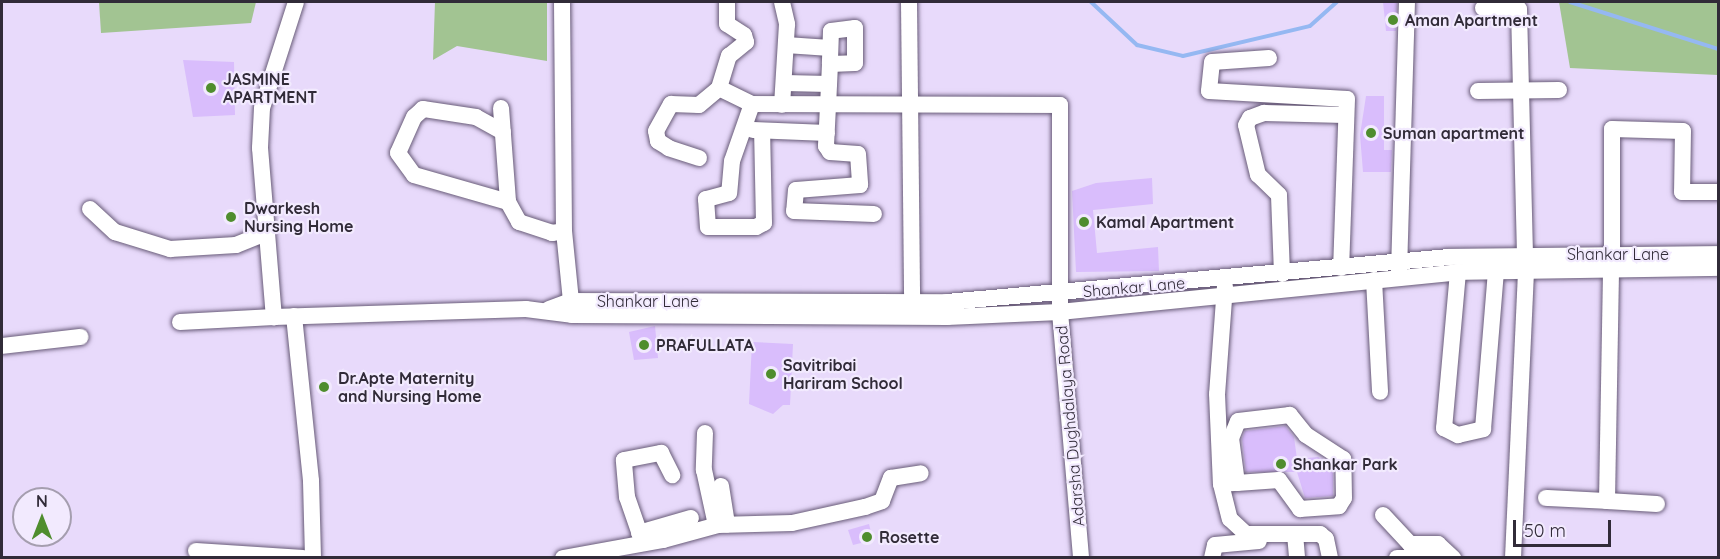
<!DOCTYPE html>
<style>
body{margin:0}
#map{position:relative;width:1720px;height:559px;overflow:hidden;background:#e8dafb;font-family:Quicksand,sans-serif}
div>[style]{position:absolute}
.green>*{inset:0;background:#a2c492}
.stream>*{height:4px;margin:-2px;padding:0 2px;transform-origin:2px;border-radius:2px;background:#95b8f2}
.building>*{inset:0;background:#d9bdfc}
.roads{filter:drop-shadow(0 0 2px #685b78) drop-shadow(0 0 2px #685b78)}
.minor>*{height:16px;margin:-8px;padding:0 8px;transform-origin:8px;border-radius:8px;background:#fff}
.dots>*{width:16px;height:16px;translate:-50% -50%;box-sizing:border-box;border:3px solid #f2eafe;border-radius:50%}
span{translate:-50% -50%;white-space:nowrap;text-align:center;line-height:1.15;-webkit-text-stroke:4.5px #f2eafe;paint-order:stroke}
.poi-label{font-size:16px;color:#312b38;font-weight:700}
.left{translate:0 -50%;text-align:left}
.street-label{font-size:16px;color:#312b38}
.frame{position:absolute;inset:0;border:3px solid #312b38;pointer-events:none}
.north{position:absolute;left:12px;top:487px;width:60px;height:60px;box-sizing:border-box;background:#f2eafe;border:2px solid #a59eaf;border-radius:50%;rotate:0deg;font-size:16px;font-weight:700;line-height:24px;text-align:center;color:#312b38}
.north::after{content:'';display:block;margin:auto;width:21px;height:27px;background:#4f8d2e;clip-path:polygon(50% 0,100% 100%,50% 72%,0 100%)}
.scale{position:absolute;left:1513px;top:520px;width:98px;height:27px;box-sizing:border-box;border:3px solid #312b38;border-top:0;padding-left:8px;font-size:18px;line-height:21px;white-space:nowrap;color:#312b38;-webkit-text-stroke:4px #f2eafe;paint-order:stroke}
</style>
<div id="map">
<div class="green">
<i style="clip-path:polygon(99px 2px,256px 2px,251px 23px,101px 33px)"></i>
<i style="clip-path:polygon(435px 2px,547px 2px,547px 61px,457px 46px,433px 60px)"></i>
<i style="clip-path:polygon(1559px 2px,1718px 2px,1718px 75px,1570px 68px)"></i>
</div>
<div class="stream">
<i style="left:1091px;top:2px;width:63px;rotate:43.1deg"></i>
<i style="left:1137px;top:45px;width:47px;rotate:13.4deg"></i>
<i style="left:1183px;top:56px;width:130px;rotate:-13.3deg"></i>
<i style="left:1310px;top:26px;width:36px;rotate:-42deg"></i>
<i style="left:1570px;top:2px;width:155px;rotate:17.6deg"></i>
</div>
<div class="building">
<i style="clip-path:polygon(1383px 2px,1397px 2px,1396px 31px,1386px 31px)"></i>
<i style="clip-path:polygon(183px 60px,234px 62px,235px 115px,193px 117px)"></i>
<i style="clip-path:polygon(1366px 96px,1384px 96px,1384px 150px,1392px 150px,1391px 172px,1363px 172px,1360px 135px)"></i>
<i style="clip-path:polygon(1152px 178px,1153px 204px,1093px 210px,1097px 253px,1158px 247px,1159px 271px,1076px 272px,1072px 191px,1096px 183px)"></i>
<i style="clip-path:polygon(655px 326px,658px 358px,634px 360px,629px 332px)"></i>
<i style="clip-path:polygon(752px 342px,793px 344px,790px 405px,783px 405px,773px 414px,749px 404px)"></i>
<i style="clip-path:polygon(1285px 426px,1294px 437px,1297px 459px,1318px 457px,1333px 465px,1333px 496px,1305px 498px,1297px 472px,1246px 472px,1242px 439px,1245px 431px)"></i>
<i style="clip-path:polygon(869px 524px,873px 540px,853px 545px,848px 530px)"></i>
</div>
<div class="roads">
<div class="minor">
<i style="left:296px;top:2px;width:111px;rotate:107.8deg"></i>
<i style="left:262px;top:108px;width:40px;rotate:92.9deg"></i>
<i style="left:260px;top:148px;width:170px;rotate:85.3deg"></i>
<i style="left:274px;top:317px;width:252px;rotate:-1.8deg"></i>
<i style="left:526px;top:309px;width:46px;rotate:7.4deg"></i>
<i style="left:572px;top:315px;width:375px;rotate:0.3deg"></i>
<i style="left:947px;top:317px;width:113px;rotate:-2.5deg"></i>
<i style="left:1060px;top:312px;width:400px;rotate:-5.7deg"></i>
<i style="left:1458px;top:272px;width:260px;rotate:-0.9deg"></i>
<i style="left:562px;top:2px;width:229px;rotate:89.5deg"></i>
<i style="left:564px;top:231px;width:80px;rotate:84.3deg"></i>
<i style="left:782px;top:2px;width:23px;rotate:77deg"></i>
<i style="left:787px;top:24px;width:81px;rotate:93.5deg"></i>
<i style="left:909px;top:2px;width:311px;rotate:89.4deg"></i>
<i style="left:1483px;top:8px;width:36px;rotate:2deg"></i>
<i style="left:1519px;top:9px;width:244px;rotate:88.6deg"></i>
<i style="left:786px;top:45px;width:44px;rotate:3.9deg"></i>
<i style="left:1269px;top:58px;width:57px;rotate:176deg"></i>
<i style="left:1212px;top:62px;width:29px;rotate:96deg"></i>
<i style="left:1209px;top:91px;width:138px;rotate:3.3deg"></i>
<i style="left:1347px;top:99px;width:169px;rotate:92deg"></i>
<i style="left:830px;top:64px;width:25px;rotate:-2deg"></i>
<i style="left:855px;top:63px;width:35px;rotate:-90deg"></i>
<i style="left:855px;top:28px;width:24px;rotate:173deg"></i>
<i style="left:831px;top:31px;width:33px;rotate:92deg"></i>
<i style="left:830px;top:64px;width:42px;rotate:92.7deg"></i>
<i style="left:828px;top:106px;width:40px;rotate:92.9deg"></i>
<i style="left:826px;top:146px;width:7px;rotate:56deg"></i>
<i style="left:830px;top:152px;width:28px;rotate:4deg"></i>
<i style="left:858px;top:154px;width:31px;rotate:86deg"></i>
<i style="left:860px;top:185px;width:64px;rotate:175.5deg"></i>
<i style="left:796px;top:190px;width:21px;rotate:95deg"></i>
<i style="left:794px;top:211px;width:80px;rotate:2.1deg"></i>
<i style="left:785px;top:83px;width:44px;rotate:1.3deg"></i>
<i style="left:719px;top:88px;width:34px;rotate:-73deg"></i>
<i style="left:729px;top:56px;width:22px;rotate:-39deg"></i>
<i style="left:746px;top:42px;width:7px;rotate:-106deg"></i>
<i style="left:744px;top:35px;width:20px;rotate:-147deg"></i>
<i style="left:727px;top:24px;width:22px;rotate:-90deg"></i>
<i style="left:1478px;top:91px;width:81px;rotate:-0.7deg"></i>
<i style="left:752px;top:104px;width:60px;rotate:109.3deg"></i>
<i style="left:732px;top:161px;width:32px;rotate:95deg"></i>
<i style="left:729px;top:193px;width:24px;rotate:165deg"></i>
<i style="left:706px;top:199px;width:28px;rotate:86deg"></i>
<i style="left:708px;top:227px;width:48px"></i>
<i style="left:756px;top:227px;width:9px;rotate:-27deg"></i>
<i style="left:764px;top:223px;width:92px;rotate:-91.2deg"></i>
<i style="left:501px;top:108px;width:94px;rotate:85.7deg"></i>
<i style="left:508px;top:202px;width:23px;rotate:61deg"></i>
<i style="left:519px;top:222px;width:35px;rotate:18deg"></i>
<i style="left:552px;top:233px;width:12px;rotate:-9deg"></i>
<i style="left:753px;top:130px;width:74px;rotate:2.3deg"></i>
<i style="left:503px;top:132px;width:31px;rotate:-151deg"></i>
<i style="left:476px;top:117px;width:54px;rotate:-171.4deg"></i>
<i style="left:423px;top:109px;width:12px;rotate:138deg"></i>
<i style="left:414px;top:117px;width:39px;rotate:114deg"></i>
<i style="left:398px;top:153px;width:27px;rotate:54deg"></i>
<i style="left:414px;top:175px;width:98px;rotate:16deg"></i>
<i style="left:699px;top:158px;width:32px;rotate:-162deg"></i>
<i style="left:669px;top:148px;width:13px;rotate:-148deg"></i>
<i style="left:658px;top:141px;width:10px;rotate:-101deg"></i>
<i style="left:656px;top:131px;width:31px;rotate:-61deg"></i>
<i style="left:671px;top:104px;width:28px;rotate:2deg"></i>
<i style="left:699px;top:105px;width:26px;rotate:-40deg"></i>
<i style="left:719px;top:88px;width:37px;rotate:26deg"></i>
<i style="left:752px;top:104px;width:308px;rotate:0.2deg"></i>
<i style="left:1060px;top:105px;width:207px;rotate:90deg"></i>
<i style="left:1060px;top:312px;width:247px;rotate:85.1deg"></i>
<i style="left:90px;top:209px;width:34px;rotate:43deg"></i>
<i style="left:115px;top:232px;width:58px;rotate:17.2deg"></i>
<i style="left:170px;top:249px;width:66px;rotate:-3.5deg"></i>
<i style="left:236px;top:245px;width:32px;rotate:-22deg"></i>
<i style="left:1612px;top:254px;width:125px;rotate:-90deg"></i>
<i style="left:1612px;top:129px;width:71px;rotate:1.6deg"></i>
<i style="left:1683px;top:131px;width:61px;rotate:90.9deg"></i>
<i style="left:1682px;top:192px;width:36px"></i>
<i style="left:1399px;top:271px;width:269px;rotate:-88.3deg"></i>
<i style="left:1458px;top:272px;width:157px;rotate:95.1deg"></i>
<i style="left:1444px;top:428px;width:16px;rotate:27deg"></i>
<i style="left:1458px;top:435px;width:26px;rotate:-13deg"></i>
<i style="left:1483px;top:429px;width:159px;rotate:-85.3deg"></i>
<i style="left:1282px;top:274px;width:79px;rotate:-92.2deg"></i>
<i style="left:1279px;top:195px;width:29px;rotate:-136deg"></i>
<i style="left:1258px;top:175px;width:51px;rotate:-103.5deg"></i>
<i style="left:1246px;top:125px;width:8px;rotate:-60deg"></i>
<i style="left:1250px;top:118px;width:15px;rotate:-20deg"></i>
<i style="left:1264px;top:113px;width:81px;rotate:1.4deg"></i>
<i style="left:1374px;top:280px;width:112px;rotate:86.9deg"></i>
<i style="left:1225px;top:286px;width:108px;rotate:94.2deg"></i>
<i style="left:1217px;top:394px;width:90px;rotate:87.5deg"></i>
<i style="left:1221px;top:484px;width:36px;rotate:76deg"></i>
<i style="left:1230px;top:519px;width:22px;rotate:43deg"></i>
<i style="left:1246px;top:534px;width:74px"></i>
<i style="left:1320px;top:534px;width:8px;rotate:40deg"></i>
<i style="left:1326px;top:539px;width:19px;rotate:78deg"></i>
<i style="left:549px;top:309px;width:23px;rotate:-20deg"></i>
<i style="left:571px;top:301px;width:376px;rotate:0.2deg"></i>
<i style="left:947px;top:302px;width:504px;rotate:-5.12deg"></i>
<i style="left:1449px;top:257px;width:269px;rotate:-0.6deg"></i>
<i style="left:294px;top:316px;width:166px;rotate:84.1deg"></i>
<i style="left:311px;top:481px;width:77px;rotate:88.5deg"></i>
<i style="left:180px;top:322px;width:94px;rotate:-3deg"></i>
<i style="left:2px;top:346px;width:79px;rotate:-6.6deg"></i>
<i style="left:705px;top:433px;width:37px;rotate:92deg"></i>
<i style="left:704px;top:470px;width:56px;rotate:77.7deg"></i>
<i style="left:1221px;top:484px;width:16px;rotate:-4deg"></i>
<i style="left:1237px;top:483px;width:42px;rotate:-4.1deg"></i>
<i style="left:1279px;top:480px;width:36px;rotate:54deg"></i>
<i style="left:1300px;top:509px;width:39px;rotate:-4deg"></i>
<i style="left:1339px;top:506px;width:9px;rotate:-58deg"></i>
<i style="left:1344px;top:498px;width:39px;rotate:-91deg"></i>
<i style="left:1343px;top:459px;width:44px;rotate:-147deg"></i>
<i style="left:1306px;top:435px;width:26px;rotate:-129deg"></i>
<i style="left:1290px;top:415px;width:52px;rotate:173.4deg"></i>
<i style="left:1238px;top:421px;width:18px;rotate:112deg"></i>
<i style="left:1231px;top:438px;width:45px;rotate:82.4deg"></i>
<i style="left:721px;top:486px;width:39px;rotate:81deg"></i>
<i style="left:1546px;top:498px;width:61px;rotate:2.8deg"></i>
<i style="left:1607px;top:501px;width:234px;rotate:-89deg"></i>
<i style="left:1607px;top:501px;width:50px;rotate:3.4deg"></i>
<i style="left:1383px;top:515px;width:40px;rotate:47deg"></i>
<i style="left:1410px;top:544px;width:28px"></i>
<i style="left:1438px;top:544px;width:21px;rotate:43deg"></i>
<i style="left:639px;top:533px;width:54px;rotate:-16.1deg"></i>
<i style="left:1295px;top:534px;width:24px;rotate:85deg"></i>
<i style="left:643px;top:543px;width:49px;rotate:-109.2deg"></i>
<i style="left:627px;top:497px;width:37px;rotate:-95deg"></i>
<i style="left:624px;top:460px;width:38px;rotate:-11deg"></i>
<i style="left:661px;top:453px;width:25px;rotate:63deg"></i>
<i style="left:196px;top:551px;width:107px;rotate:3.7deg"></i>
<i style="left:563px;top:558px;width:102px;rotate:-10.2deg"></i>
<i style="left:663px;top:540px;width:57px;rotate:-15.3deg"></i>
<i style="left:718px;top:525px;width:74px;rotate:-1.5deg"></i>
<i style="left:792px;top:523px;width:75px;rotate:-12.4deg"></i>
<i style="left:865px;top:507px;width:18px;rotate:-19deg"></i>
<i style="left:882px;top:501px;width:25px;rotate:-69deg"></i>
<i style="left:891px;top:478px;width:30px;rotate:-9deg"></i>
<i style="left:1212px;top:558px;width:13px;rotate:-77deg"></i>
<i style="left:1215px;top:545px;width:44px;rotate:-5.2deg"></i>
<i style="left:1397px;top:558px;width:45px"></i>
<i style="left:1513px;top:558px;width:289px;rotate:-87.4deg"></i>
</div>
</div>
<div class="dots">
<i style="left:1393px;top:20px;background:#4f8d2e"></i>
<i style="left:211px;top:88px;background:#4f8d2e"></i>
<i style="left:1371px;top:133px;background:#4f8d2e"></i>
<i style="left:231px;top:217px;background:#4f8d2e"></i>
<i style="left:1084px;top:222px;background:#4f8d2e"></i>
<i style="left:644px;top:345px;background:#4f8d2e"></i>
<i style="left:771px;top:374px;background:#4f8d2e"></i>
<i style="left:324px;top:387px;background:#4f8d2e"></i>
<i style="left:1281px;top:464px;background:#4f8d2e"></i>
<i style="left:867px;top:537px;background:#4f8d2e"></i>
</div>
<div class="poi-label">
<span class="left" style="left:1405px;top:20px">Aman Apartment</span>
<span class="left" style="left:223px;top:88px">JASMINE<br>APARTMENT</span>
<span class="left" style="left:1383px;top:133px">Suman apartment</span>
<span class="left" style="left:244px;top:217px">Dwarkesh<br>Nursing Home</span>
<span class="left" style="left:1096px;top:222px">Kamal Apartment</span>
<span class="left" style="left:656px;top:345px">PRAFULLATA</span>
<span class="left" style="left:783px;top:374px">Savitribai<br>Hariram School</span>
<span class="left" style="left:338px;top:387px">Dr.Apte Maternity<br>and Nursing Home</span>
<span class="left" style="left:1293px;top:464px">Shankar Park</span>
<span class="left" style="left:879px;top:537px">Rosette</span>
</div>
<div class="street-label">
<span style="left:1618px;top:254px">Shankar Lane</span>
<span style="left:1134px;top:287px;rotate:-5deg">Shankar Lane</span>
<span style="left:648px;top:301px">Shankar Lane</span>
<span style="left:1070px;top:426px;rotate:-95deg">Adarsha Dughdalaya Road</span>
</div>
<div class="frame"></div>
<div class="north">N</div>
<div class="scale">50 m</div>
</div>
